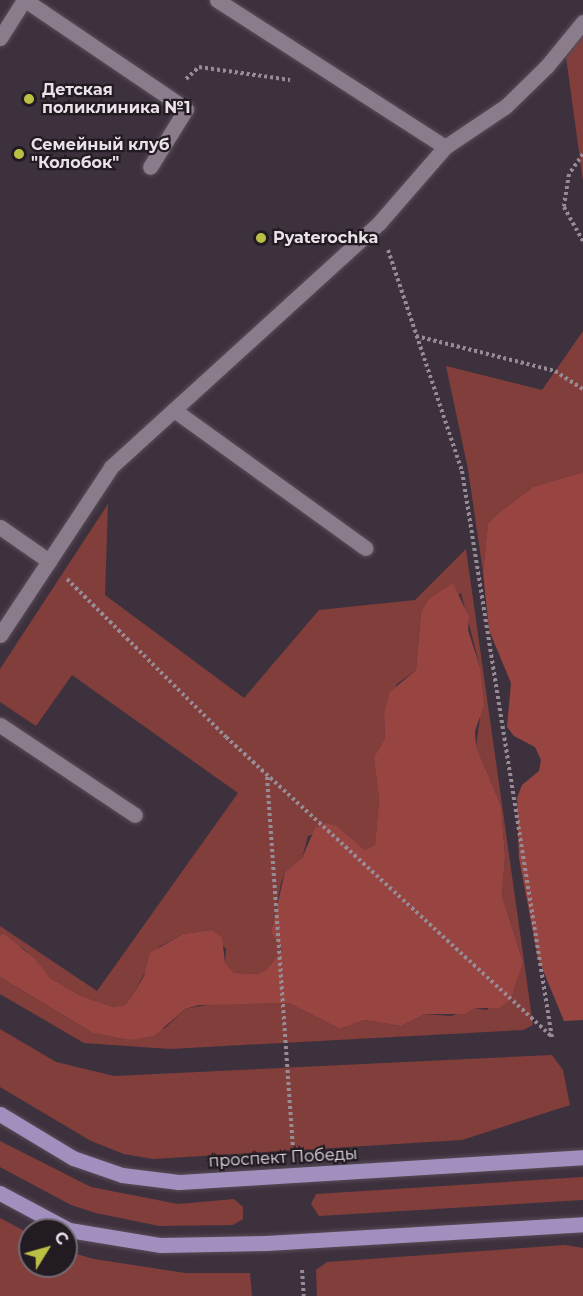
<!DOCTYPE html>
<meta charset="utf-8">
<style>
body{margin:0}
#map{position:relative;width:583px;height:1296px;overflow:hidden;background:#3e313e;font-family:Montserrat,sans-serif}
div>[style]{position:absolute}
.green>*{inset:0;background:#823e3b}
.forest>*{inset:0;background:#984542}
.path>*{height:4px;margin-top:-2px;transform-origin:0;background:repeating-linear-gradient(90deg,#978c96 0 3px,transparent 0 6px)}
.roads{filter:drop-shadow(0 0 2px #584d58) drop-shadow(0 0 2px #584d58)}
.minor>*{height:15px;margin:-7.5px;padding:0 7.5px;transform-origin:7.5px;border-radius:7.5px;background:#8b7c8b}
.major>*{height:15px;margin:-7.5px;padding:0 7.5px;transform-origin:7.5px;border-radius:7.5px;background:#a190be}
.dots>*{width:16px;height:16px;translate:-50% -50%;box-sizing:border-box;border:3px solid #221b22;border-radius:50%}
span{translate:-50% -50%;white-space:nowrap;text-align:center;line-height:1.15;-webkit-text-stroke:4.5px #221b22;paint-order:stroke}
.poi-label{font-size:16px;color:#eae1e9;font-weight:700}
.left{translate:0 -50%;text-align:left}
.street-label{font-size:16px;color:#eae1e9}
.north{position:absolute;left:18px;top:1218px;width:60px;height:60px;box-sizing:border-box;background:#221b22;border:2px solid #726a72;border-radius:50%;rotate:53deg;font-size:16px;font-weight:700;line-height:24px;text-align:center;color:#eae1e9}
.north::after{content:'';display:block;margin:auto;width:21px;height:27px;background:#bbc045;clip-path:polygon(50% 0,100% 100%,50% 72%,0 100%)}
</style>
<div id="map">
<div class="green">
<i style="clip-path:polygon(583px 36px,583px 181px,566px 57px)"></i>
<i style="clip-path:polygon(583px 331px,583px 472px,533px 487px,496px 515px,488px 525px,483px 572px,468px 469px,446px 366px,542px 390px)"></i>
<i style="clip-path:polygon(108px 504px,105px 595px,244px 698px,319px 610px,415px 600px,466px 549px,533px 1025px,523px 1030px,170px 1049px,84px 1043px,0 994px,0 977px,93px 1033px,129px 1040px,165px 1028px,185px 1009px,211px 1004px,289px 1003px,340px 1029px,364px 1020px,401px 1026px,425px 1014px,451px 1016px,475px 1008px,487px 1010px,523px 962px,502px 896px,505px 856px,501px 806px,476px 746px,480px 719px,480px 667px,461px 593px,421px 613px,416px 670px,397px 684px,384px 714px,385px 738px,374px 757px,379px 800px,375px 845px,365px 850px,337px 826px,308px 836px,302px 858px,285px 872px,281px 883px,271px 932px,282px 952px,267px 969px,257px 974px,234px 973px,225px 963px,226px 949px,211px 930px,183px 934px,159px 947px,132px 996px,125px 1005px,113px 1007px,81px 996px,50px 978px,24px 949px,0 936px,0 926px,97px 991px,238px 793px,72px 675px,36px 726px,0 702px,0 669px)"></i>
<i style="clip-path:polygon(0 1029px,56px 1062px,114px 1076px,552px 1055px,563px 1070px,570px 1105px,462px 1140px,153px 1159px,124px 1154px,91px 1141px,0 1087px)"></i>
<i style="clip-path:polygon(0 1141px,91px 1187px,178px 1204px,234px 1199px,243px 1207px,243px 1219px,233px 1225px,159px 1226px,96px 1213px,71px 1205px,0 1167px)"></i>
<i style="clip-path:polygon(583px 1177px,583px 1200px,319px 1216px,311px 1204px,316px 1194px)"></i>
<i style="clip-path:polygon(0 1218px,30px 1234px,30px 1266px,66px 1266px,66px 1251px,94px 1259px,185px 1273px,250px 1273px,252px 1296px,0 1296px)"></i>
<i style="clip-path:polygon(565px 1245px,583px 1248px,583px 1296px,317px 1296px,316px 1270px,327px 1262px)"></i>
</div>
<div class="forest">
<i style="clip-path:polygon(583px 472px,583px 1020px,564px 1021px,538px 958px,519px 858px,517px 798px,522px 785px,539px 771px,541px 760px,535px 747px,514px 736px,507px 727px,511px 683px,489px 630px,483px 572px,488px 524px,496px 515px,533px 487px)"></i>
<i style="clip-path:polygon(453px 583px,469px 617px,468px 630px,480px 667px,484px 706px,475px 731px,476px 746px,501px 806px,505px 856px,502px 896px,523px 962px,510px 1000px,499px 1008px,475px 1008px,464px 1014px,425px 1014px,401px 1026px,364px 1020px,340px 1029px,289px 1003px,199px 1005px,185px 1009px,154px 1036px,129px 1040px,93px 1033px,0 977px,0 936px,4px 934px,35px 959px,50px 978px,81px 996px,113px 1007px,125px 1005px,132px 996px,144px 976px,150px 953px,183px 934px,211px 930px,222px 937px,225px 963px,234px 973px,257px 974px,267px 969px,282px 951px,271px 932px,285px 872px,302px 858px,315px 828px,325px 823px,337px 826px,365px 850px,375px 845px,379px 800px,374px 757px,385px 738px,384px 714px,390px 692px,416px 670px,421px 613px,429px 599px)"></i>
</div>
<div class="path">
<i style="left:186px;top:79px;width:18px;rotate:-43deg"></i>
<i style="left:199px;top:67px;width:92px;rotate:8.1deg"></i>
<i style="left:583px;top:154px;width:24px;rotate:125deg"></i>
<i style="left:569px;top:174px;width:33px;rotate:99deg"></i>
<i style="left:564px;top:207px;width:39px;rotate:61deg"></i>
<i style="left:388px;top:250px;width:233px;rotate:71.5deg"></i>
<i style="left:462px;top:471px;width:574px;rotate:80.98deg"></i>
<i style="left:416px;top:336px;width:143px;rotate:14.1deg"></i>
<i style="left:555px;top:371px;width:33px;rotate:33deg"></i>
<i style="left:67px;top:579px;width:224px;rotate:44.8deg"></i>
<i style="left:226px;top:737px;width:443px;rotate:42.6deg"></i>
<i style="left:267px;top:777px;width:370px;rotate:86deg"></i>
<i style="left:302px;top:1270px;width:26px;rotate:86deg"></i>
</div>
<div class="roads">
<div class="minor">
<i style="left:25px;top:0;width:194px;rotate:34.1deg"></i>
<i style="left:186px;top:109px;width:68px;rotate:121.8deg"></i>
<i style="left:217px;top:0;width:271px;rotate:32.8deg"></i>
<i style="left:0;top:38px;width:45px;rotate:-57.7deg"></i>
<i style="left:174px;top:410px;width:236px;rotate:35.8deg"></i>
<i style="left:0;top:527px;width:60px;rotate:34.8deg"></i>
<i style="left:0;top:635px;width:201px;rotate:-56.5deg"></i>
<i style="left:111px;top:467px;width:362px;rotate:-42.3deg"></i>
<i style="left:379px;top:223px;width:101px;rotate:-49deg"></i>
<i style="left:445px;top:147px;width:73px;rotate:-33.9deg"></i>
<i style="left:506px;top:106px;width:57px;rotate:-44.3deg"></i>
<i style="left:547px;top:66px;width:57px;rotate:-50.7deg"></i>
<i style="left:0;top:725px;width:162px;rotate:33.7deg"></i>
</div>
<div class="major">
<i style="left:0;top:1114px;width:85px;rotate:31.1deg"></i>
<i style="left:73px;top:1158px;width:52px;rotate:19.1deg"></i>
<i style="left:122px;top:1175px;width:57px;rotate:7deg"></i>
<i style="left:179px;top:1182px;width:405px;rotate:-3.5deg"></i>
<i style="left:0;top:1193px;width:78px;rotate:28.2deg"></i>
<i style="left:69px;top:1230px;width:93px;rotate:9.3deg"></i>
<i style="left:161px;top:1245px;width:105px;rotate:-1.1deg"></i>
<i style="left:266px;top:1243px;width:318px;rotate:-3.4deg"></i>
</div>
</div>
<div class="dots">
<i style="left:29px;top:99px;background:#bbc045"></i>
<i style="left:19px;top:154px;background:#bbc045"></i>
<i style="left:261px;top:238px;background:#bbc045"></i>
</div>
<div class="poi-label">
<span class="left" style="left:42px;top:99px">Детская<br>поликлиника №1</span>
<span class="left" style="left:31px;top:154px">Семейный клуб<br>"Колобок"</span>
<span class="left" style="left:273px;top:238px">Pyaterochka</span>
</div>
<div class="street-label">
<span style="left:283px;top:1158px;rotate:-3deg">проспект Победы</span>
</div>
<div class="north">С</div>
</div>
